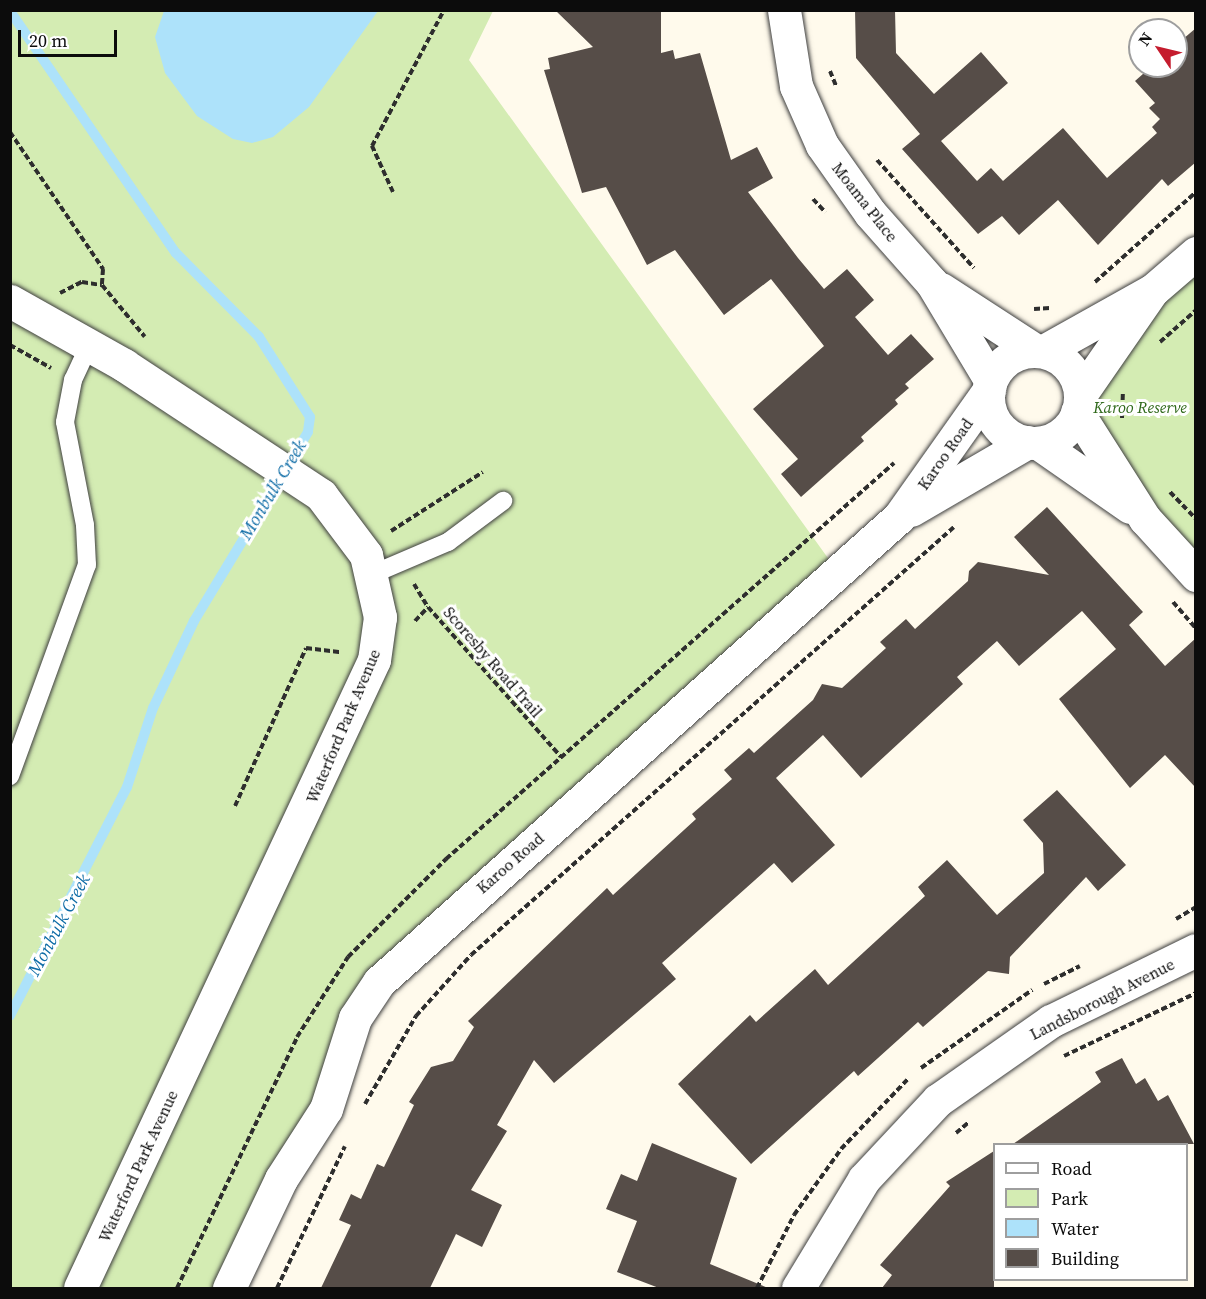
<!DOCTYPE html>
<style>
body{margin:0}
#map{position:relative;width:1206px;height:1299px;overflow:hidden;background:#fffaec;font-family:"Source Serif 4",serif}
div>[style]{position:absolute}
.green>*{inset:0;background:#d4ecb3}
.water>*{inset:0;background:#ade2fa}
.stream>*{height:10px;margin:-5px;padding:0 5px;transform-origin:5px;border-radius:5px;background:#ade2fa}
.building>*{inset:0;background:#564d48}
.path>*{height:4px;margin-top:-2px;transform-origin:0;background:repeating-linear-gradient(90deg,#2e2e2e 0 6px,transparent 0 9px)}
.roads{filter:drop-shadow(0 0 2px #3f3f3f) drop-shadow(0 0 2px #3f3f3f)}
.lane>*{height:18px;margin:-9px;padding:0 9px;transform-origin:9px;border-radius:9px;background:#fff}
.street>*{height:33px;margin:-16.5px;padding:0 16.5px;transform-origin:16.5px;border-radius:16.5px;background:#fff}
.street>.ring{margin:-16.5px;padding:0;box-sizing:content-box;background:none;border:33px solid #fff;border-radius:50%}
span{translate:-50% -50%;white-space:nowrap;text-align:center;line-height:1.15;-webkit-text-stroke:6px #fff;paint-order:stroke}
.street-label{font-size:16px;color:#0c0c0c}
.park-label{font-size:16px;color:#2e6819;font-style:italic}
.water-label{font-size:18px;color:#0e6ca6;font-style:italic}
.frame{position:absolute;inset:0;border:12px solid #0c0c0c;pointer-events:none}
.legend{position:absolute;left:993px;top:1143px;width:195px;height:138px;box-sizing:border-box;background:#fff;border:2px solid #9e9e9e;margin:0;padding:8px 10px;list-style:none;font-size:18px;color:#0c0c0c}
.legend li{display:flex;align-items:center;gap:12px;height:30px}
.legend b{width:30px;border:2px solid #9e9e9e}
.north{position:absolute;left:1128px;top:18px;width:60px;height:60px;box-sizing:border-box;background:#fff;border:2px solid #9e9e9e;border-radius:50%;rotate:305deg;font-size:16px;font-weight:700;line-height:24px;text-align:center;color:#0c0c0c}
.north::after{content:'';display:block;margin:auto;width:21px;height:27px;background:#c51c2e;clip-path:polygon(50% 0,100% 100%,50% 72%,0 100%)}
.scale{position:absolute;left:18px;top:30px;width:99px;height:27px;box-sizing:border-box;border:3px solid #0c0c0c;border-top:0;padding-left:8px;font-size:18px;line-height:21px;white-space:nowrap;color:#0c0c0c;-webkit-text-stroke:4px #fff;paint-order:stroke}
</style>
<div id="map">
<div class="green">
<i style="clip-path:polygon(10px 11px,493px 11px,469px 60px,838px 572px,392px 967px,229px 1288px,11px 1288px)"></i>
<i style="clip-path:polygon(1195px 253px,1195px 575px,1080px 395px)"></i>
</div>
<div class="water">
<i style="clip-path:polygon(164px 11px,164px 10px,378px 11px,309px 107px,273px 137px,252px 143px,233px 139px,197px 116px,165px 73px,155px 37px)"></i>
</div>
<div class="stream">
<i style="left:10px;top:11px;width:293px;rotate:55.6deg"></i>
<i style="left:176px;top:253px;width:118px;rotate:45.3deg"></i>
<i style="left:259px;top:337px;width:95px;rotate:57.5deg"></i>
<i style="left:310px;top:417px;width:15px;rotate:98deg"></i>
<i style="left:308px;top:432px;width:221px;rotate:121.1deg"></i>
<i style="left:194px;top:621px;width:96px;rotate:115.2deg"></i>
<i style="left:153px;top:708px;width:83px;rotate:108.2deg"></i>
<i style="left:127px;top:787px;width:257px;rotate:117.1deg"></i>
</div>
<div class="building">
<i style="clip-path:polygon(555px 10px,661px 10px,661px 53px,673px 50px,675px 59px,700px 53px,731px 160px,757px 147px,773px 178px,748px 192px,798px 258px,824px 289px,847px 269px,874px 300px,855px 317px,888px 355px,911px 334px,934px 359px,905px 384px,909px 388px,895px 400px,898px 404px,861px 437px,864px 441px,801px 497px,781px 474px,798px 459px,753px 409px,824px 346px,771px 279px,724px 315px,675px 250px,647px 265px,606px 187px,582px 193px,544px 70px,550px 69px,548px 58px,593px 47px)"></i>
<i style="clip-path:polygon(855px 10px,895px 10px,896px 53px,934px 94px,981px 52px,1008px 83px,941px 141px,977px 181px,991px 168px,1003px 181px,1063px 128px,1107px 178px,1157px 133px,1152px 127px,1160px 119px,1149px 108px,1155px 103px,1135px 81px,1152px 66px,1176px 66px,1176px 45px,1196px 28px,1196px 162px,1168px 186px,1162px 179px,1098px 245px,1058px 200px,1019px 235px,1002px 216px,978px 234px,902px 149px,920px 134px,856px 58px)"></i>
<i style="clip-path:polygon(1047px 507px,1143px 612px,1129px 625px,1165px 666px,1196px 638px,1196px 788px,1165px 755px,1130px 788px,1059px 699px,1116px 649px,1082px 611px,1019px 666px,997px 641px,957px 677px,963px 684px,861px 778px,823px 735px,776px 778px,835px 845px,792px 883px,774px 863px,662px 963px,676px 979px,554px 1083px,534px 1060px,497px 1125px,507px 1131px,471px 1190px,502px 1205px,482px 1247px,456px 1234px,430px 1288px,321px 1288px,351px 1225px,339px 1220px,351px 1194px,361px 1199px,377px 1164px,384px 1167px,414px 1105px,409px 1102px,431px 1067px,453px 1061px,474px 1027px,468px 1021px,607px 888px,613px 895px,696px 819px,692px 814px,732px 779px,724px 770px,749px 748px,754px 753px,813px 700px,822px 684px,842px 688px,886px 648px,880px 642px,906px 619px,915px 629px,968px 581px,969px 571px,978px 562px,1049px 575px,1014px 537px)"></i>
<i style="clip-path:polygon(1057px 790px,1126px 865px,1098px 891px,1086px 877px,1010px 957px,1009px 974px,988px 971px,923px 1027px,918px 1022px,858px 1076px,854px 1071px,751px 1164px,678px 1084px,750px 1015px,756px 1022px,815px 969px,828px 985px,925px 896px,918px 887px,947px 860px,997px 915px,1044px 873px,1043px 843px,1023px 820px)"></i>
<i style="clip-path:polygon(1122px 1058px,1136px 1084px,1145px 1078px,1158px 1101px,1168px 1095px,1194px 1144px,1013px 1144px,1101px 1082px,1095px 1072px)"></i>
<i style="clip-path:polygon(652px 1143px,737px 1178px,710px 1264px,768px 1288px,659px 1288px,617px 1272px,637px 1221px,606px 1209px,621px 1174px,637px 1181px)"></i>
<i style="clip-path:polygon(994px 1151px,994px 1288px,882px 1288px,892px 1275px,880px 1265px,950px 1186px,946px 1182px)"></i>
</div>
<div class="path">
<i style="left:830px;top:71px;width:16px;rotate:68deg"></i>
<i style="left:10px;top:132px;width:166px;rotate:55.8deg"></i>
<i style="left:103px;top:269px;width:16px;rotate:94deg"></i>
<i style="left:877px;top:160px;width:145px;rotate:48.1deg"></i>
<i style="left:393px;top:192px;width:51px;rotate:-114.5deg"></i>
<i style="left:372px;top:146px;width:154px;rotate:-62.1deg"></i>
<i style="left:813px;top:199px;width:18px;rotate:47deg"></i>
<i style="left:1095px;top:282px;width:135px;rotate:-41.7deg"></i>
<i style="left:60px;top:293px;width:25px;rotate:-27deg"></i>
<i style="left:82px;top:282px;width:20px;rotate:9deg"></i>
<i style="left:102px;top:285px;width:67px;rotate:50.4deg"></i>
<i style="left:1034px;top:309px;width:16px;rotate:-4deg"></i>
<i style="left:1160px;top:342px;width:48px;rotate:-41.6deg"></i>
<i style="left:10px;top:345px;width:47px;rotate:29.3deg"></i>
<i style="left:1122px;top:418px;width:26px;rotate:-88deg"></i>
<i style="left:1170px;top:492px;width:37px;rotate:46deg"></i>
<i style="left:391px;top:531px;width:109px;rotate:-32.7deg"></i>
<i style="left:414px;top:584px;width:27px;rotate:59deg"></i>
<i style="left:428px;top:607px;width:200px;rotate:48.4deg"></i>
<i style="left:1173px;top:602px;width:35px;rotate:49deg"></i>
<i style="left:415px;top:621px;width:19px;rotate:-47deg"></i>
<i style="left:235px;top:806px;width:173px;rotate:-65.8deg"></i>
<i style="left:306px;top:648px;width:35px;rotate:7deg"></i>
<i style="left:1176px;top:919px;width:23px;rotate:-31deg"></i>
<i style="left:1044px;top:984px;width:40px;rotate:-26.6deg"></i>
<i style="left:1064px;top:1056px;width:146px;rotate:-25.5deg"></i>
<i style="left:921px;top:1068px;width:136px;rotate:-35.1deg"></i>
<i style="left:365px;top:1104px;width:102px;rotate:-59.9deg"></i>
<i style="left:416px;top:1016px;width:82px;rotate:-48deg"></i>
<i style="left:471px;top:955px;width:645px;rotate:-41.55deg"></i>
<i style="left:956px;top:1133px;width:17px;rotate:-40deg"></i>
<i style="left:177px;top:1288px;width:278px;rotate:-64.4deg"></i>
<i style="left:297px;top:1037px;width:95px;rotate:-57.5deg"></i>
<i style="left:348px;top:957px;width:139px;rotate:-45deg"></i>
<i style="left:446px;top:859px;width:598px;rotate:-41.47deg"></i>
<i style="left:277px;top:1288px;width:157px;rotate:-64.4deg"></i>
<i style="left:757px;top:1288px;width:82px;rotate:-63.1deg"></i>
<i style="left:794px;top:1215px;width:81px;rotate:-54.5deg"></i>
<i style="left:841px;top:1149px;width:97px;rotate:-46.3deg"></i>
</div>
<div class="roads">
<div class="lane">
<i style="left:373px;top:574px;width:82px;rotate:-23.1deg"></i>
<i style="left:448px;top:542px;width:69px;rotate:-36.7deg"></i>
<i style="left:10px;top:776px;width:225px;rotate:-70deg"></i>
<i style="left:87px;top:565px;width:40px;rotate:-92.9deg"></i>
<i style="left:85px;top:525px;width:105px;rotate:-101deg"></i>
<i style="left:65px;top:422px;width:43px;rotate:-79.2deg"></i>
<i style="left:73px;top:380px;width:38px;rotate:-65deg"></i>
</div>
<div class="street">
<i style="left:784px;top:10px;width:77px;rotate:81deg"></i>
<i style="left:796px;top:86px;width:64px;rotate:66.2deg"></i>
<i style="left:822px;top:145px;width:83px;rotate:54.8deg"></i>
<i style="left:870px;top:213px;width:94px;rotate:48.5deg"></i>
<i style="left:932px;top:283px;width:114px;rotate:59deg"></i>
<i style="left:941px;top:289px;width:112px;rotate:33deg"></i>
<i style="left:10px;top:301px;width:131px;rotate:29.3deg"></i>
<i style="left:124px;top:365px;width:236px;rotate:33.4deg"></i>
<i style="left:321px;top:495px;width:75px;rotate:53.1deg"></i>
<i style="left:366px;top:555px;width:64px;rotate:77.3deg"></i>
<i style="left:380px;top:617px;width:43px;rotate:97.9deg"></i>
<i style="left:374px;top:660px;width:693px;rotate:115.09deg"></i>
<i style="left:1044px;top:351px;width:125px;rotate:-29.2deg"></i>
<i style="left:1153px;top:290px;width:57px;rotate:-40.7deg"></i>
<i class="ring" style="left:988px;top:351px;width:59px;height:59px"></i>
<i style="left:1080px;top:395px;width:123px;rotate:-55.3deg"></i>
<i style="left:1077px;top:412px;width:127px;rotate:57.6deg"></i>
<i style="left:1145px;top:519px;width:76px;rotate:47.7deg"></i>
<i style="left:1038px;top:443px;width:112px;rotate:34.8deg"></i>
<i style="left:911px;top:510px;width:135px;rotate:-30.2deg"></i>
<i style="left:229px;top:1288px;width:121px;rotate:-64.5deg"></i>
<i style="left:281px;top:1179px;width:83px;rotate:-57.3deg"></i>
<i style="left:326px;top:1109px;width:96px;rotate:-72.3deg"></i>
<i style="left:355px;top:1018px;width:43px;rotate:-56.3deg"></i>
<i style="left:379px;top:982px;width:698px;rotate:-41.8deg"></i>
<i style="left:899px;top:517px;width:156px;rotate:-54.7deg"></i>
<i style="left:798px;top:1288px;width:127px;rotate:-58.8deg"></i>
<i style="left:864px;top:1179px;width:108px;rotate:-46.9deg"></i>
<i style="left:938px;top:1100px;width:138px;rotate:-35deg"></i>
<i style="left:1051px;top:1021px;width:161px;rotate:-26.1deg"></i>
</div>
</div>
<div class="street-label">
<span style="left:865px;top:202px;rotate:52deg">Moama Place</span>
<span style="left:945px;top:454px;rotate:-55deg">Karoo Road</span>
<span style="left:493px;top:662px;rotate:49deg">Scoresby Road Trail</span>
<span style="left:343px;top:726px;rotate:-67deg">Waterford Park Avenue</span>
<span style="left:510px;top:863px;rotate:-41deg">Karoo Road</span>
<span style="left:1102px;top:999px;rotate:-27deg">Landsborough Avenue</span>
<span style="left:138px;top:1166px;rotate:-65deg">Waterford Park Avenue</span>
</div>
<div class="park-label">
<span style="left:1140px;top:407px">Karoo Reserve</span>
</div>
<div class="water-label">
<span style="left:273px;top:490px;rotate:-59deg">Monbulk Creek</span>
<span style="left:59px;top:925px;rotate:-62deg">Monbulk Creek</span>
</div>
<div class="frame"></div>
<ul class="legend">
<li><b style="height:8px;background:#fff"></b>Road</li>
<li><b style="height:16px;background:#d4ecb3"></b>Park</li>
<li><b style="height:16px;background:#ade2fa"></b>Water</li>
<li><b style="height:16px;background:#564d48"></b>Building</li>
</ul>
<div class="north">N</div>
<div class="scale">20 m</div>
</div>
